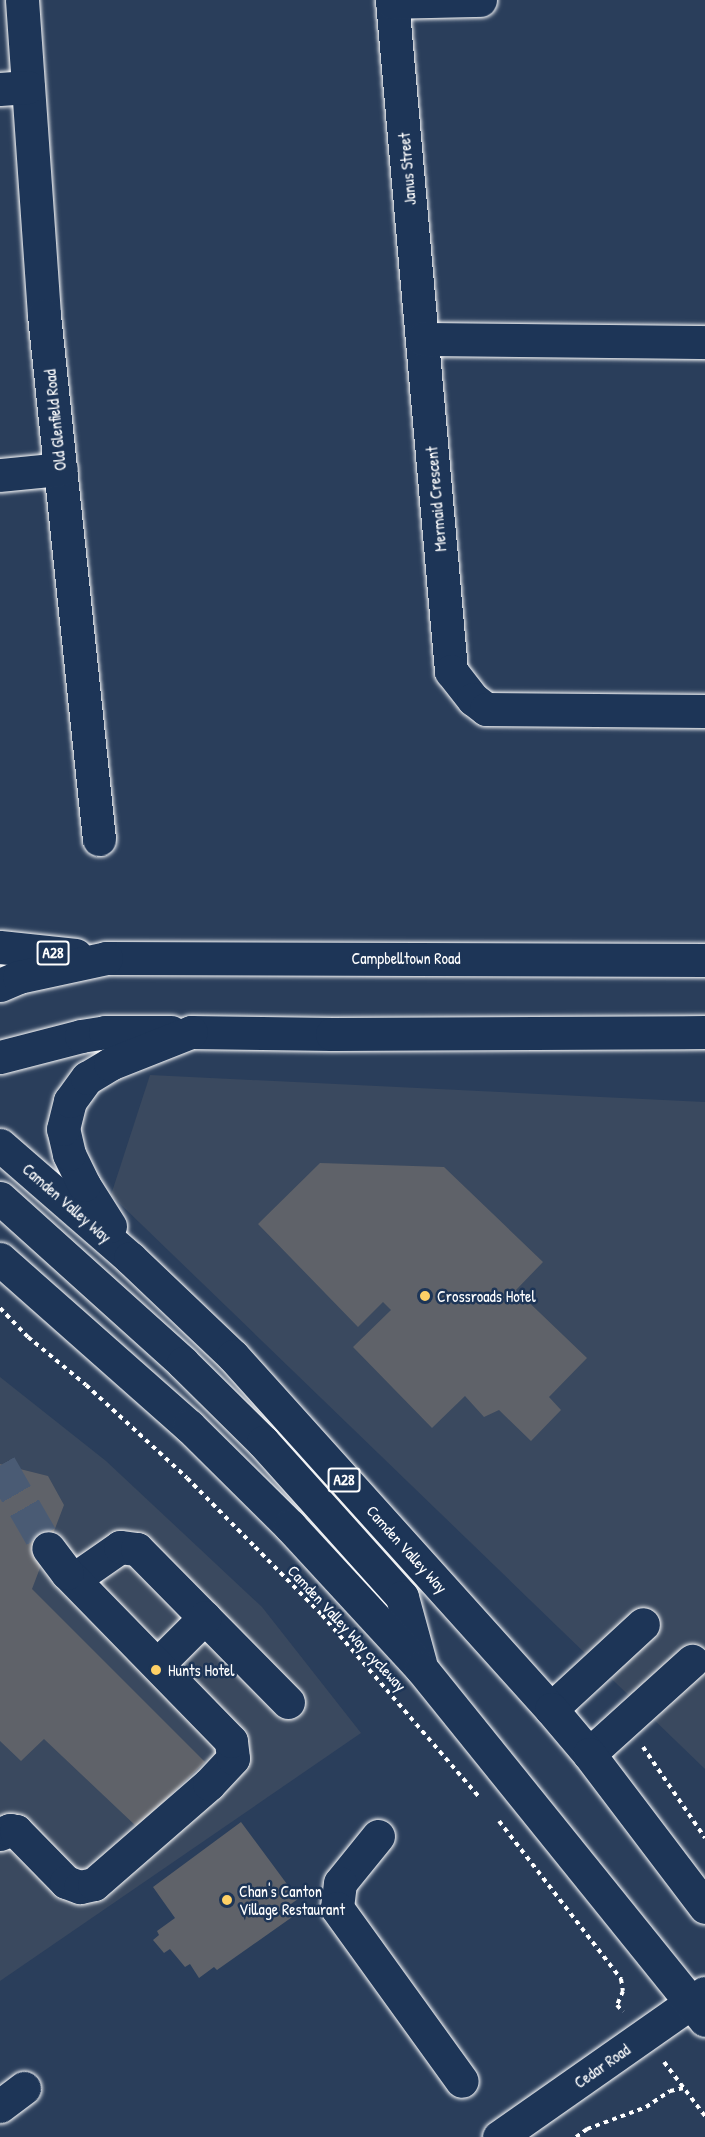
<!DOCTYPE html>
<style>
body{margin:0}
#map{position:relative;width:705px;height:2137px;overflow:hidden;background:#2a3e5b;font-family:"Patrick Hand",sans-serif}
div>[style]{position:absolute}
.built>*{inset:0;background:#3a495f}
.building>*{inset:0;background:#5f6269}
.minor-tunnel>*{height:33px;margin-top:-16.5px;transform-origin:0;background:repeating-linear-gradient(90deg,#4a5b74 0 33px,transparent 0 49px)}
.path>*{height:4px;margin-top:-2px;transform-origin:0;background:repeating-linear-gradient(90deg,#fff 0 4.5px,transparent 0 9px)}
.roads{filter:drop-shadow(0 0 2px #fff) drop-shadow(0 0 2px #fff)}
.minor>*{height:33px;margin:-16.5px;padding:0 16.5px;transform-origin:16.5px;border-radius:16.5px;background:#1d3557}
.major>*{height:33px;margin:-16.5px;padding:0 16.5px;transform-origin:16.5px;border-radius:16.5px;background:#1d3557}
.highway>*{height:33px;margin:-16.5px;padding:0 16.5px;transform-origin:16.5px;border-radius:16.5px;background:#1d3557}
.dots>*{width:16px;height:16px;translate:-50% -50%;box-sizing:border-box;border:3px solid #1d3557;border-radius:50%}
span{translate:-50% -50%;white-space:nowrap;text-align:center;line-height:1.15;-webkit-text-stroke:5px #1d3557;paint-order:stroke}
.shield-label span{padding:2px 4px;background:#1d3557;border:2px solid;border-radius:4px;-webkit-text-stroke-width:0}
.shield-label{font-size:15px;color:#fff;font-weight:700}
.street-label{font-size:16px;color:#fff}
.poi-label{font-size:16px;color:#fff}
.left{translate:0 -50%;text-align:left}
</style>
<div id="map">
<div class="built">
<i style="clip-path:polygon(150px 1075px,705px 1102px,705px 1769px,111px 1195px)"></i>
<i style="clip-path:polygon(0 1377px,106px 1461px,262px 1607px,361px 1733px,0 1981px)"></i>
</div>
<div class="building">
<i style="clip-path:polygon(320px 1163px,444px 1167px,543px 1262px,516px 1290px,587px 1358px,549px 1397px,561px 1410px,531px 1441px,499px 1410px,484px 1417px,465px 1396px,432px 1428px,353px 1347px,391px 1310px,383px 1302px,358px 1327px,258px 1224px)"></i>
<i style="clip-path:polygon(0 1464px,48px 1476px,64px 1505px,32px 1589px,205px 1762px,137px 1827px,44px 1739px,21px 1761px,0 1741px)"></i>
<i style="clip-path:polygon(241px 1822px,298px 1899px,288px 1906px,295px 1915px,217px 1970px,214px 1967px,199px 1978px,190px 1964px,185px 1967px,170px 1949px,164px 1953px,153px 1940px,159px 1935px,157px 1931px,175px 1918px,153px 1887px)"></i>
</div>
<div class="minor-tunnel">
<i style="left:0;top:1465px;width:96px;rotate:60deg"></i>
</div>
<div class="path">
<i style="left:0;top:1308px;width:40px;rotate:46deg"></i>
<i style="left:28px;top:1337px;width:75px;rotate:39.6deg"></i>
<i style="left:86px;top:1385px;width:137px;rotate:42.6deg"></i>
<i style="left:187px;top:1478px;width:97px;rotate:45.4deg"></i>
<i style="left:255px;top:1547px;width:95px;rotate:45.4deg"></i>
<i style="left:322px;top:1615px;width:240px;rotate:49.2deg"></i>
<i style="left:643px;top:1747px;width:110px;rotate:55.7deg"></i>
<i style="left:499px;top:1821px;width:200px;rotate:52.3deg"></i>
<i style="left:621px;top:1979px;width:12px;rotate:81deg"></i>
<i style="left:623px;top:1991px;width:15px;rotate:113deg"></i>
<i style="left:617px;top:2005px;width:9px;rotate:49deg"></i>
<i style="left:664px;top:2062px;width:68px;rotate:52.8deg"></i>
<i style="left:576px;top:2137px;width:14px;rotate:-36deg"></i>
<i style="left:587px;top:2129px;width:63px;rotate:-20.4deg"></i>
<i style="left:646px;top:2107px;width:29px;rotate:-34deg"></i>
<i style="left:670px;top:2091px;width:14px;rotate:-12deg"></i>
</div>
<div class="roads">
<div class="minor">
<i style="left:22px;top:0;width:316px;rotate:86deg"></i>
<i style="left:44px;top:315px;width:527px;rotate:84.01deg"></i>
<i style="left:392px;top:0;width:674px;rotate:84.97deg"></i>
<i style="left:451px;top:671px;width:36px;rotate:52deg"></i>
<i style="left:473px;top:699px;width:16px;rotate:38deg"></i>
<i style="left:486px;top:709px;width:219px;rotate:0.5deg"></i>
<i style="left:392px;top:2px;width:88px;rotate:-1.3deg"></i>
<i style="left:0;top:89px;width:28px;rotate:-4deg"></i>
<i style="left:422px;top:339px;width:283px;rotate:0.6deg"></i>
<i style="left:0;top:475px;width:61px;rotate:-5.6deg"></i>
<i style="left:74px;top:1579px;width:56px;rotate:-34.8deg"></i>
<i style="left:120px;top:1547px;width:17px;rotate:7deg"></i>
<i style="left:137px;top:1549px;width:215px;rotate:45.4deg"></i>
<i style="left:158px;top:1664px;width:66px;rotate:-45deg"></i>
<i style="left:551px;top:1709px;width:125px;rotate:-42.7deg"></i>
<i style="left:589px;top:1754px;width:139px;rotate:-42.1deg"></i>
<i style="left:0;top:1834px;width:11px;rotate:-22deg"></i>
<i style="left:10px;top:1830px;width:6px;rotate:9deg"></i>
<i style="left:16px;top:1831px;width:71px;rotate:45.6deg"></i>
<i style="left:66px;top:1882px;width:15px;rotate:20deg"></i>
<i style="left:80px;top:1887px;width:14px;rotate:-12deg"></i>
<i style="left:94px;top:1884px;width:152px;rotate:-41deg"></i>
<i style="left:209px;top:1784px;width:35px;rotate:-47deg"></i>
<i style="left:233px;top:1758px;width:17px;rotate:-97deg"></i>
<i style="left:231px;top:1741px;width:235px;rotate:-134.3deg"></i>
<i style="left:67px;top:1573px;width:31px;rotate:-127deg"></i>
<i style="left:378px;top:1836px;width:60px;rotate:129deg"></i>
<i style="left:340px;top:1883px;width:25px;rotate:97deg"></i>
<i style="left:337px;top:1908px;width:213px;rotate:54.2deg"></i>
<i style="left:0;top:2106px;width:30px;rotate:-37deg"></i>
<i style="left:499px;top:2137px;width:251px;rotate:-35deg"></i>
</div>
<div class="major">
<i style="left:106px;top:958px;width:599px;rotate:0.19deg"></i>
<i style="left:191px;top:1032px;width:141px;rotate:0.8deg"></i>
<i style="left:332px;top:1034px;width:373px;rotate:-0.3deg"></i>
</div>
<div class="highway">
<i style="left:0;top:947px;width:76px;rotate:6deg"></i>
<i style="left:0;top:985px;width:21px;rotate:-23deg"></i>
<i style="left:19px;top:977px;width:89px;rotate:-12.3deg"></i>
<i style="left:0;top:1057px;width:84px;rotate:-14.5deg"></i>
<i style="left:81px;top:1036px;width:24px;rotate:-9deg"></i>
<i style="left:105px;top:1032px;width:66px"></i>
<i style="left:0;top:1145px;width:172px;rotate:41deg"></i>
<i style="left:130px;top:1258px;width:142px;rotate:43.6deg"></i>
<i style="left:233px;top:1356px;width:475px;rotate:48deg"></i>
<i style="left:551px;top:1709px;width:59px;rotate:49.8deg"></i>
<i style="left:589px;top:1754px;width:192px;rotate:52.8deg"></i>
<i style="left:0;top:1198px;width:246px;rotate:42deg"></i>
<i style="left:183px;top:1363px;width:112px;rotate:44.6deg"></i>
<i style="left:263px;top:1442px;width:208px;rotate:48.1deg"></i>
<i style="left:402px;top:1597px;width:68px;rotate:74.7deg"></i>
<i style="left:110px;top:1226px;width:49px;rotate:-122.4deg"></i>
<i style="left:84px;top:1185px;width:34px;rotate:-116deg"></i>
<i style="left:69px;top:1154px;width:26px;rotate:-103deg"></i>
<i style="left:63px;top:1129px;width:29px;rotate:-76deg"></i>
<i style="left:70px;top:1101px;width:29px;rotate:-54deg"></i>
<i style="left:87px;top:1078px;width:27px;rotate:-31deg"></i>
<i style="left:110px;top:1064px;width:87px;rotate:-21.6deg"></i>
<i style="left:0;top:1259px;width:252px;rotate:41.5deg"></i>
<i style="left:189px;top:1426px;width:142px;rotate:44.7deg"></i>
<i style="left:290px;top:1526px;width:193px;rotate:47.3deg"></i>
<i style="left:421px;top:1668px;width:452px;rotate:51.1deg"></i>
</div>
</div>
<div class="dots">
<i style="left:425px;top:1296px;background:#ffd166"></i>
<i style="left:156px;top:1670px;background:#ffd166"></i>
<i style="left:227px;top:1900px;background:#ffd166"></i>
</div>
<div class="shield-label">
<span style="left:53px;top:953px">A28</span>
<span style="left:344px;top:1480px">A28</span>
</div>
<div class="street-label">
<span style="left:407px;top:169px;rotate:-95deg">Janus Street</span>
<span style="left:55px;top:420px;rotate:-96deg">Old Glenfield Road</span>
<span style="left:436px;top:499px;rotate:-95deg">Mermaid Crescent</span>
<span style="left:406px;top:958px">Campbelltown Road</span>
<span style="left:67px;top:1203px;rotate:41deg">Camden Valley Way</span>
<span style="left:407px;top:1549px;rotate:48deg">Camden Valley Way</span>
<span style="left:347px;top:1628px;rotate:47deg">Camden Valley Way cycleway</span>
<span style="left:602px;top:2066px;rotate:-35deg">Cedar Road</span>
</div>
<div class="poi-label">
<span class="left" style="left:437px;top:1296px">Crossroads Hotel</span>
<span class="left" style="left:168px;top:1670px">Hunts Hotel</span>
<span class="left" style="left:239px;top:1900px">Chan's Canton<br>Village Restaurant</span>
</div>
</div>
